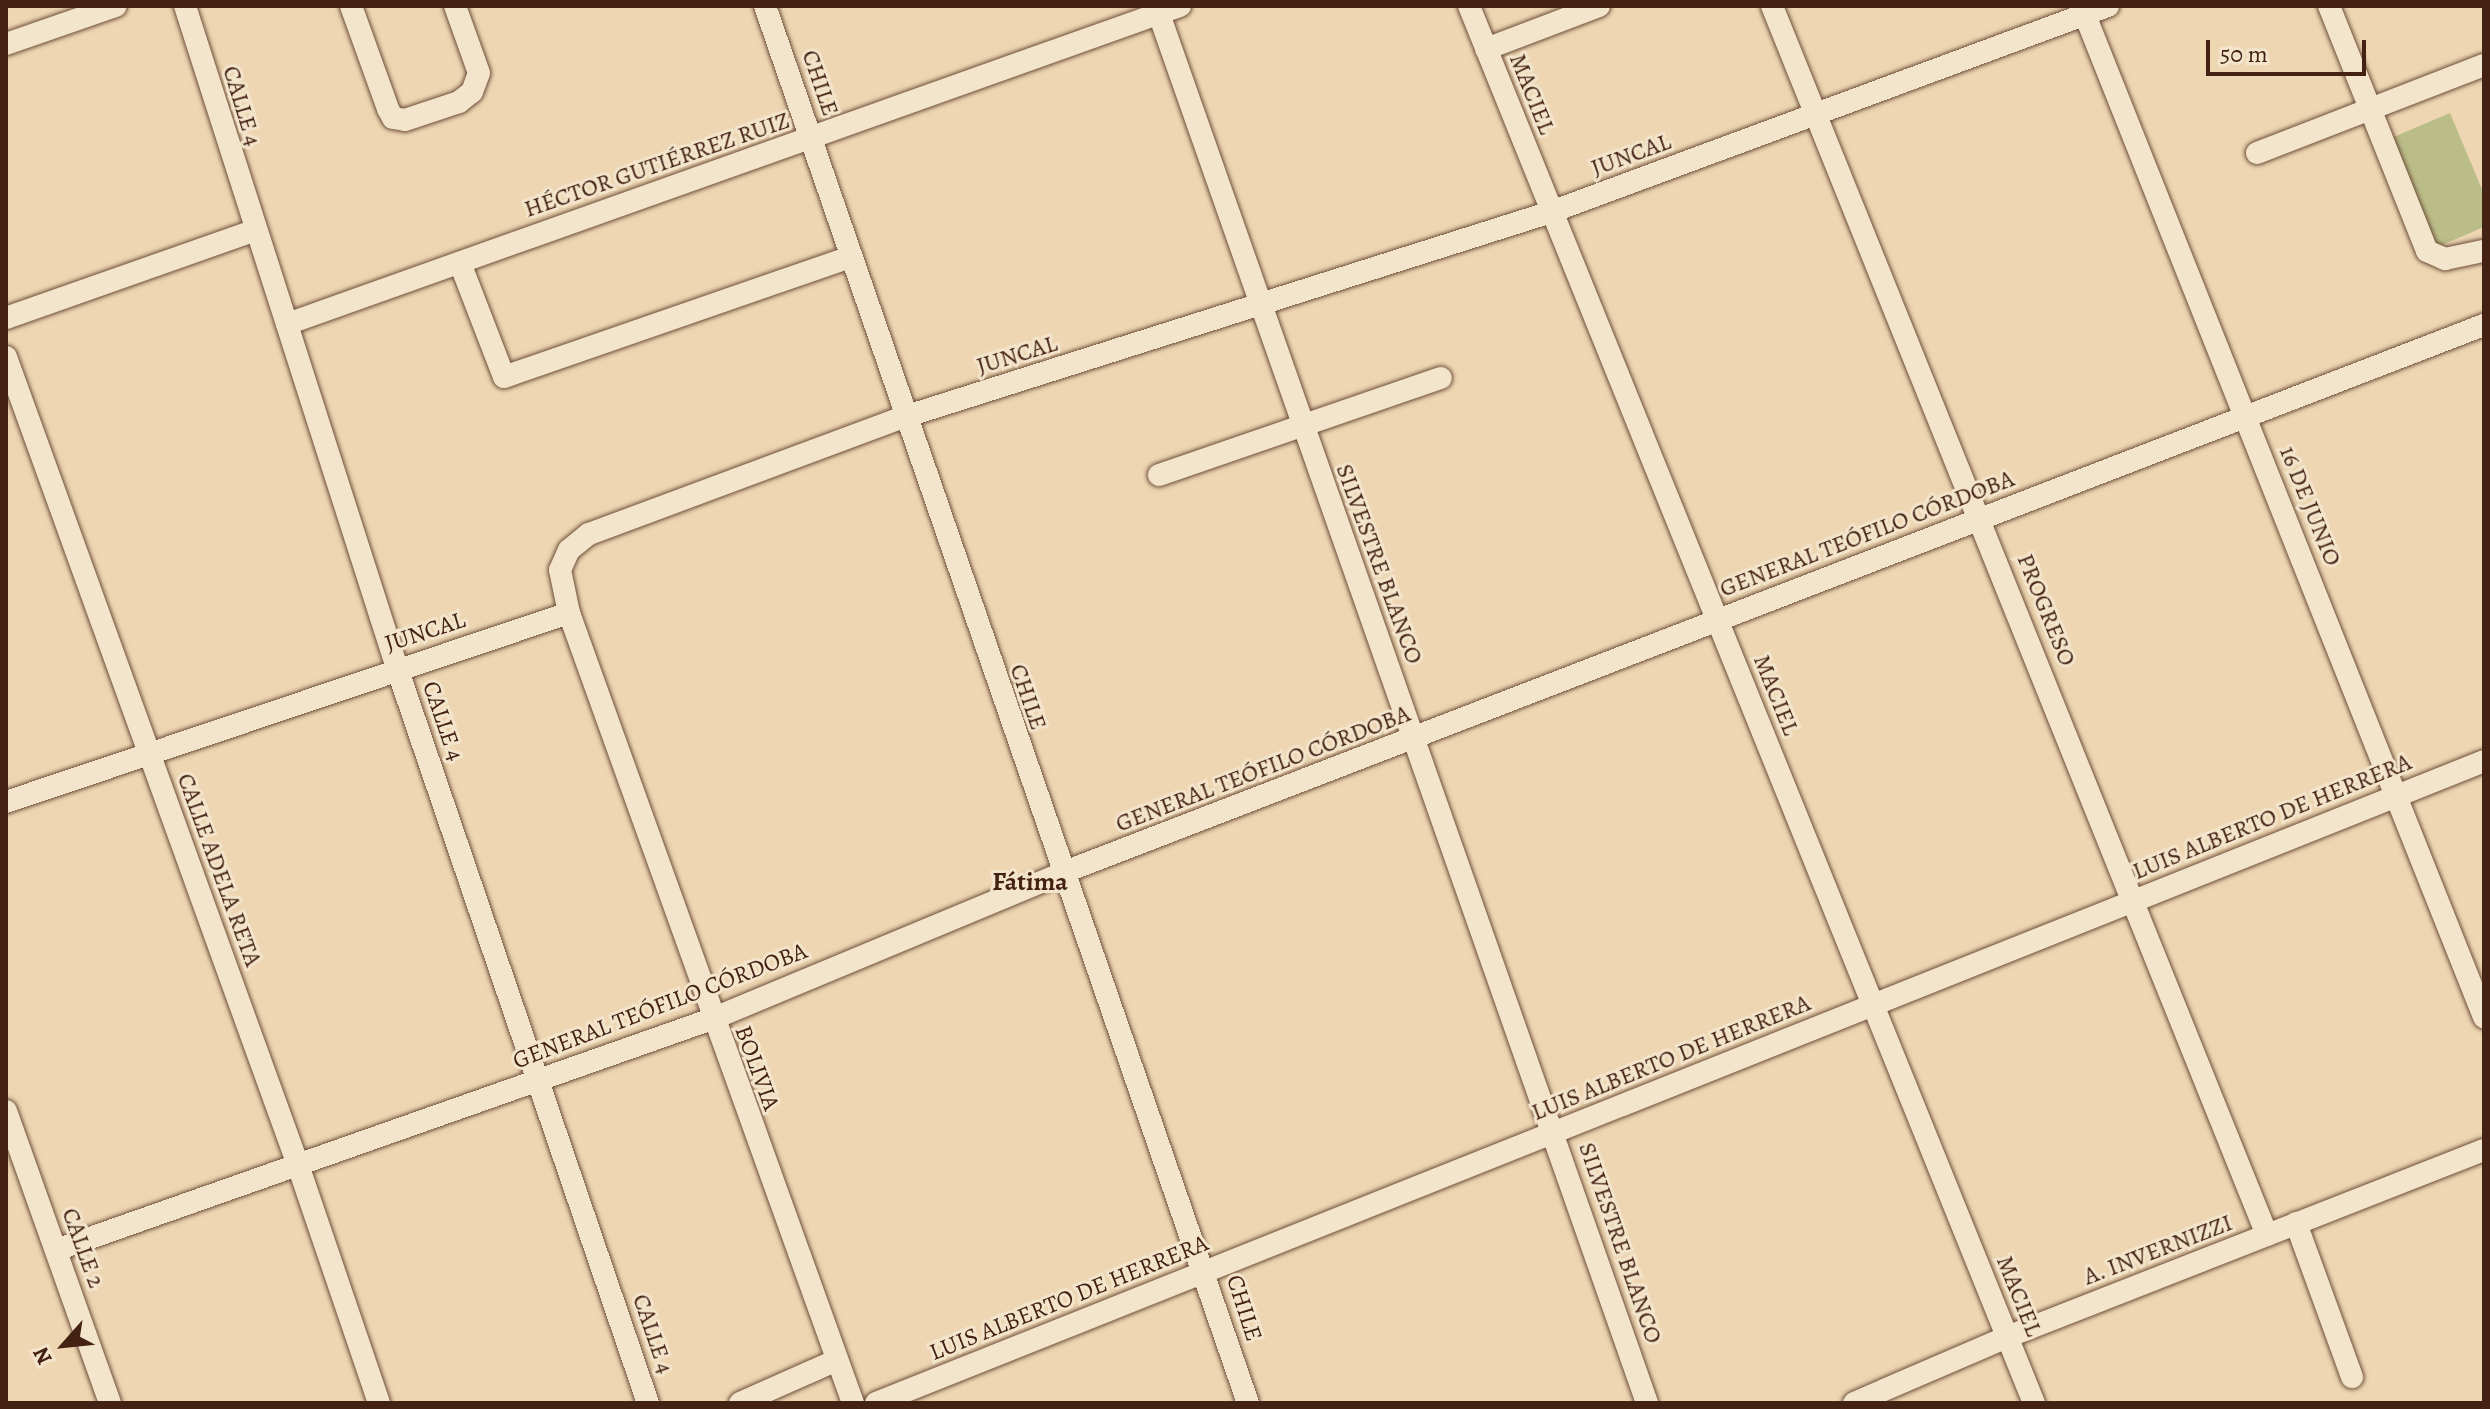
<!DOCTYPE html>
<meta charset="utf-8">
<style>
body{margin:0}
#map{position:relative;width:2490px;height:1409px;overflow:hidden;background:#edd6b1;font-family:Alegreya,serif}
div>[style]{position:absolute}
.green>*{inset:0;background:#bbbd89}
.roads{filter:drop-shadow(0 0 2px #6e4e3a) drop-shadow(0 0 2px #6e4e3a)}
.minor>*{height:22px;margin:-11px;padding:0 11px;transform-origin:11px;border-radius:11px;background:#f3e4cc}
span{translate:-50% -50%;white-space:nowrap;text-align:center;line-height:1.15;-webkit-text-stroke:6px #f3e4cc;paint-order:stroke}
.street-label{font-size:24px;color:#432113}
.neighbourhood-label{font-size:26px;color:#432113;font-weight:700}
.frame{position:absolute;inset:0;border:8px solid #432113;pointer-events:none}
.north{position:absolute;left:24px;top:1305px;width:80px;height:80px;-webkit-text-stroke:6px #f3e4cc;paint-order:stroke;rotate:243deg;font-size:22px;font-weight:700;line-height:32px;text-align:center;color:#432113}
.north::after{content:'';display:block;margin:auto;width:28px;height:36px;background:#432113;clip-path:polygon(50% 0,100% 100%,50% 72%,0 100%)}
.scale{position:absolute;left:2206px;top:40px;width:160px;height:36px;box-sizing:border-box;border:4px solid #432113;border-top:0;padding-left:10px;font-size:24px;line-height:28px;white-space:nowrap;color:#432113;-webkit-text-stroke:6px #f3e4cc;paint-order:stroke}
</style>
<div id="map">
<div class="green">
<i style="clip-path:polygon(2450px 113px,2484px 194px,2484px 227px,2435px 248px,2389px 139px)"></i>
</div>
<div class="roads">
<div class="minor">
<i style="left:185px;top:6px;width:695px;rotate:72.24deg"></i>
<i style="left:397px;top:668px;width:777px;rotate:71.15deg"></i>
<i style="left:351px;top:6px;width:109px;rotate:70.2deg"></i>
<i style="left:388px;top:109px;width:10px;rotate:61deg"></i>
<i style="left:393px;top:118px;width:12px;rotate:9deg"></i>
<i style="left:405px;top:120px;width:57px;rotate:-18.4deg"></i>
<i style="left:459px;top:102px;width:16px;rotate:-38deg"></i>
<i style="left:472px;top:92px;width:20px;rotate:-70deg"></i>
<i style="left:479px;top:73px;width:71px;rotate:-109.7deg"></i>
<i style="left:765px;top:6px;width:1478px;rotate:70.93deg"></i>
<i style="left:1469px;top:6px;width:1507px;rotate:67.98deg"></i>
<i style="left:1772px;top:6px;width:1325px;rotate:68.06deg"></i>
<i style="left:2329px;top:6px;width:264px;rotate:68.2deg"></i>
<i style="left:2427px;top:251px;width:20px;rotate:24deg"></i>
<i style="left:2445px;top:259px;width:40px;rotate:-12deg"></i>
<i style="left:1159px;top:14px;width:1472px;rotate:70.64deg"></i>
<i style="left:2085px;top:15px;width:1079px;rotate:68.29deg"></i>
<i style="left:6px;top:44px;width:116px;rotate:-19.1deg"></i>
<i style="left:1486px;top:49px;width:121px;rotate:-20.8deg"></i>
<i style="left:2257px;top:153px;width:243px;rotate:-21.2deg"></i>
<i style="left:460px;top:263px;width:122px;rotate:68.9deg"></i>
<i style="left:504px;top:377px;width:367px;rotate:-19.1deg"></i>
<i style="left:6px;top:318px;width:262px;rotate:-19.4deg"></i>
<i style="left:287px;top:324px;width:948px;rotate:-19.6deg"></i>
<i style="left:6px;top:357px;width:859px;rotate:70.13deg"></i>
<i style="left:298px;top:1165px;width:251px;rotate:71.2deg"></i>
<i style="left:1159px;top:475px;width:298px;rotate:-19deg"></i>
<i style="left:6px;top:802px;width:594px;rotate:-18.56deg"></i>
<i style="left:6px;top:1111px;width:310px;rotate:70.4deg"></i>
<i style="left:2296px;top:1223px;width:164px;rotate:70deg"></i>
<i style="left:56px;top:1250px;width:695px;rotate:-19.4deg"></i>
<i style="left:712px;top:1019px;width:379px;rotate:-22.6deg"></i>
<i style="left:1062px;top:873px;width:1524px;rotate:-21.08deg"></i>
<i style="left:740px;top:1403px;width:106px;rotate:-23.9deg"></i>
<i style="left:853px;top:1403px;width:839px;rotate:-109.77deg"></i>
<i style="left:569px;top:613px;width:44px;rotate:-101.8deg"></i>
<i style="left:560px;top:570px;width:22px;rotate:-66deg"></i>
<i style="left:569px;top:550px;width:26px;rotate:-39deg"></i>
<i style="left:589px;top:534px;width:336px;rotate:-20.4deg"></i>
<i style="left:904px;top:417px;width:679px;rotate:-17.58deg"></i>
<i style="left:1551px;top:212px;width:594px;rotate:-20.3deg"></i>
<i style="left:876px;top:1403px;width:1731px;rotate:-21.76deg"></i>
<i style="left:1854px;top:1403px;width:167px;rotate:-23.3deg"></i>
<i style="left:2007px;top:1337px;width:512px;rotate:-21.41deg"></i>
</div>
</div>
<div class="street-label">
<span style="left:820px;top:83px;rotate:71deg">CHILE</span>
<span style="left:1532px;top:94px;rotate:68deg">MACIEL</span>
<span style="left:242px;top:106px;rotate:73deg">CALLE 4</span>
<span style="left:1631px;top:155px;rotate:-20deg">JUNCAL</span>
<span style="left:657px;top:165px;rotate:-19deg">HÉCTOR GUTIÉRREZ RUIZ</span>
<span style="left:1017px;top:355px;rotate:-17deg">JUNCAL</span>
<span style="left:2310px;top:506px;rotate:68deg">16 DE JUNIO</span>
<span style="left:1867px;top:534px;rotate:-21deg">GENERAL TEÓFILO CÓRDOBA</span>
<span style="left:1379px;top:564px;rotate:70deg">SILVESTRE BLANCO</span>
<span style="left:2046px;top:610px;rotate:68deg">PROGRESO</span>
<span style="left:425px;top:632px;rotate:-18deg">JUNCAL</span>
<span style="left:1776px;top:695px;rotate:68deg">MACIEL</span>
<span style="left:1028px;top:697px;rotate:71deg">CHILE</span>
<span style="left:443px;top:721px;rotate:71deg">CALLE 4</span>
<span style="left:1263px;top:769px;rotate:-21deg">GENERAL TEÓFILO CÓRDOBA</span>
<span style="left:2272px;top:817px;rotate:-22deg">LUIS ALBERTO DE HERRERA</span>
<span style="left:219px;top:870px;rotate:70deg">CALLE ADELA RETA</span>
<span style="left:660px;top:1006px;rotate:-21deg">GENERAL TEÓFILO CÓRDOBA</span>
<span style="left:1671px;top:1058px;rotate:-22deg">LUIS ALBERTO DE HERRERA</span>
<span style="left:757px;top:1068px;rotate:70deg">BOLIVIA</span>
<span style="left:1620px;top:1243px;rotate:71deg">SILVESTRE BLANCO</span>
<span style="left:83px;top:1248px;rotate:70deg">CALLE 2</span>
<span style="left:2158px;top:1250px;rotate:-21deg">A. INVERNIZZI</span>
<span style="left:2019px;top:1296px;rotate:68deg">MACIEL</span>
<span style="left:1069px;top:1298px;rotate:-22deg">LUIS ALBERTO DE HERRERA</span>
<span style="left:1244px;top:1308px;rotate:72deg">CHILE</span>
<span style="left:653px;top:1334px;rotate:71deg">CALLE 4</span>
</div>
<div class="neighbourhood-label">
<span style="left:1030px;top:882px">Fátima</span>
</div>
<div class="frame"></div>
<div class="north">N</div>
<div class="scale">50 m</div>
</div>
